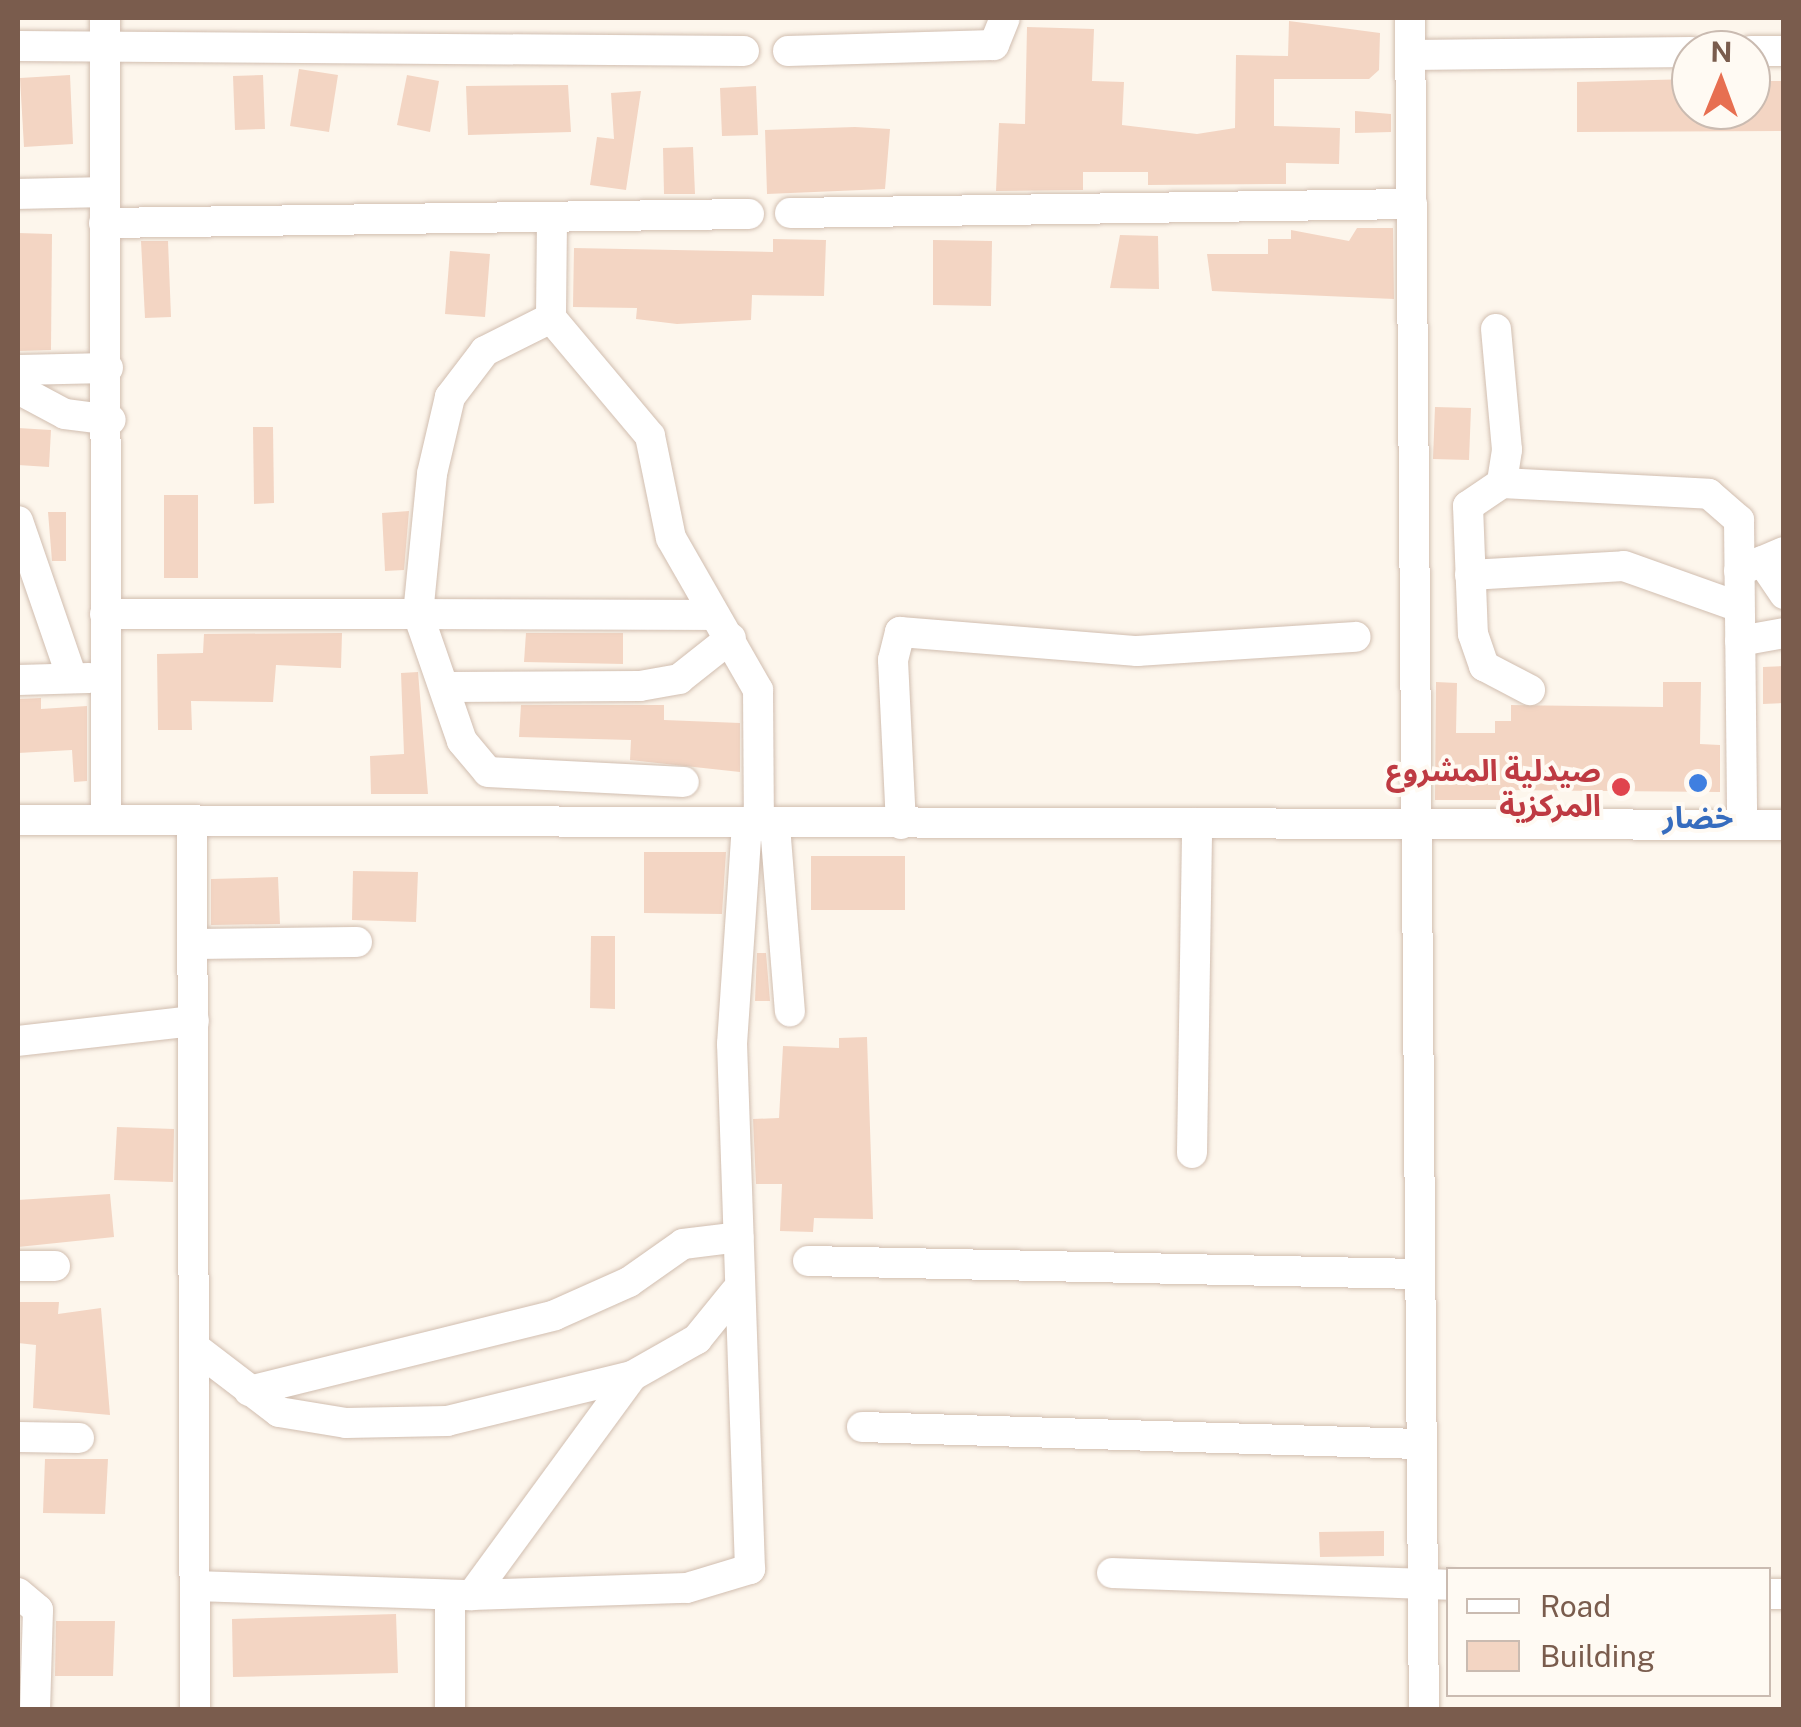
<!DOCTYPE html>
<meta charset="utf-8">
<style>
body{margin:0}
#map{position:relative;width:1801px;height:1727px;overflow:hidden;background:#fdf6ec;font-family:"Public Sans","Noto Sans Arabic",sans-serif}
div>[style]{position:absolute}
.building>*{inset:0;background:#f3d5c3}
.roads{filter:drop-shadow(0 0 2px #d1beb0) drop-shadow(0 0 2px #d1beb0)}
.minor>*{height:30px;margin:-15px;padding:0 15px;transform-origin:15px;border-radius:15px;background:#fff}
.dots>*{width:28px;height:28px;translate:-50% -50%;box-sizing:border-box;border:5px solid #fffaf3;border-radius:50%}
span{translate:-50% -50%;white-space:nowrap;text-align:center;line-height:1.15;-webkit-text-stroke:8px #fffaf3;paint-order:stroke}
.health-label{font-size:30px;color:#be3a42;font-weight:700}
.right{translate:-100% -50%;text-align:right}
.shop-label{font-size:30px;color:#366cbe;font-weight:700}
.frame{position:absolute;inset:0;border:20px solid #7a5c4d;pointer-events:none}
.legend{position:absolute;left:1446px;top:1567px;width:325px;height:130px;box-sizing:border-box;background:#fffaf3;border:2px solid #cabbb1;margin:0;padding:12px 18px;list-style:none;font-size:30px;color:#7a5c4d}
.legend li{display:flex;align-items:center;gap:20px;height:50px}
.legend b{width:50px;border:2px solid #cabbb1}
.north{position:absolute;left:1671px;top:30px;width:100px;height:100px;box-sizing:border-box;background:#fffaf3;border:2px solid #cabbb1;border-radius:50%;rotate:1deg;font-size:28px;font-weight:700;line-height:40px;text-align:center;color:#7a5c4d}
.north::after{content:'';display:block;margin:auto;width:35px;height:45px;background:#e76f51;clip-path:polygon(50% 0,100% 100%,50% 72%,0 100%)}
</style>
<div id="map">
<div class="building">
<i style="clip-path:polygon(1289px 21px,1380px 33px,1379px 70px,1369px 79px,1274px 79px,1274px 126px,1340px 128px,1339px 164px,1286px 163px,1286px 184px,1148px 185px,1148px 172px,1083px 172px,1083px 190px,996px 191px,999px 123px,1025px 124px,1027px 27px,1094px 29px,1092px 81px,1124px 82px,1122px 125px,1197px 134px,1235px 128px,1236px 55px,1288px 56px)"></i>
<i style="clip-path:polygon(299px 69px,338px 75px,329px 132px,290px 126px)"></i>
<i style="clip-path:polygon(70px 75px,73px 144px,24px 147px,20px 78px)"></i>
<i style="clip-path:polygon(263px 75px,265px 129px,235px 130px,233px 76px)"></i>
<i style="clip-path:polygon(407px 75px,439px 81px,430px 132px,397px 125px)"></i>
<i style="clip-path:polygon(1691px 79px,1691px 110px,1751px 110px,1751px 81px,1784px 81px,1784px 131px,1577px 132px,1577px 82px)"></i>
<i style="clip-path:polygon(568px 85px,571px 132px,468px 135px,466px 86px)"></i>
<i style="clip-path:polygon(756px 86px,758px 135px,722px 136px,720px 88px)"></i>
<i style="clip-path:polygon(641px 91px,626px 190px,590px 185px,597px 137px,614px 139px,611px 93px)"></i>
<i style="clip-path:polygon(1355px 111px,1391px 114px,1391px 132px,1355px 133px)"></i>
<i style="clip-path:polygon(855px 127px,890px 129px,885px 189px,767px 194px,765px 130px)"></i>
<i style="clip-path:polygon(693px 147px,695px 194px,664px 194px,663px 148px)"></i>
<i style="clip-path:polygon(1357px 228px,1393px 228px,1394px 299px,1212px 291px,1207px 254px,1268px 254px,1268px 239px,1291px 239px,1291px 230px,1349px 241px)"></i>
<i style="clip-path:polygon(18px 233px,52px 234px,51px 350px,18px 351px)"></i>
<i style="clip-path:polygon(1120px 235px,1158px 236px,1159px 289px,1110px 288px)"></i>
<i style="clip-path:polygon(773px 239px,826px 240px,824px 296px,752px 295px,751px 320px,677px 324px,636px 319px,637px 308px,573px 307px,574px 248px,773px 252px)"></i>
<i style="clip-path:polygon(933px 240px,992px 241px,991px 306px,933px 305px)"></i>
<i style="clip-path:polygon(141px 241px,168px 241px,171px 317px,145px 318px)"></i>
<i style="clip-path:polygon(450px 251px,490px 254px,485px 317px,445px 314px)"></i>
<i style="clip-path:polygon(1435px 407px,1471px 408px,1469px 460px,1433px 459px)"></i>
<i style="clip-path:polygon(253px 427px,273px 427px,274px 503px,254px 504px)"></i>
<i style="clip-path:polygon(18px 428px,51px 430px,49px 467px,18px 465px)"></i>
<i style="clip-path:polygon(164px 495px,198px 495px,198px 578px,164px 578px)"></i>
<i style="clip-path:polygon(409px 511px,404px 570px,385px 571px,382px 513px)"></i>
<i style="clip-path:polygon(48px 512px,66px 512px,66px 561px,52px 561px)"></i>
<i style="clip-path:polygon(342px 633px,341px 668px,276px 665px,273px 702px,191px 701px,192px 730px,158px 730px,157px 654px,203px 653px,204px 634px)"></i>
<i style="clip-path:polygon(526px 633px,623px 633px,623px 664px,524px 662px)"></i>
<i style="clip-path:polygon(1784px 666px,1784px 703px,1763px 704px,1763px 667px)"></i>
<i style="clip-path:polygon(418px 672px,428px 794px,371px 794px,370px 756px,404px 754px,401px 673px)"></i>
<i style="clip-path:polygon(1436px 682px,1457px 683px,1456px 733px,1495px 733px,1495px 721px,1511px 721px,1511px 705px,1663px 707px,1663px 682px,1701px 682px,1700px 744px,1720px 745px,1720px 792px,1500px 790px,1500px 800px,1435px 800px)"></i>
<i style="clip-path:polygon(41px 698px,41px 709px,87px 706px,87px 781px,74px 782px,72px 750px,18px 753px,18px 699px)"></i>
<i style="clip-path:polygon(521px 705px,664px 705px,664px 720px,740px 723px,740px 772px,630px 760px,631px 740px,519px 737px)"></i>
<i style="clip-path:polygon(644px 852px,726px 852px,722px 914px,644px 913px)"></i>
<i style="clip-path:polygon(811px 856px,905px 856px,905px 910px,811px 910px)"></i>
<i style="clip-path:polygon(353px 871px,418px 872px,416px 922px,352px 920px)"></i>
<i style="clip-path:polygon(278px 877px,280px 924px,211px 925px,211px 879px)"></i>
<i style="clip-path:polygon(591px 936px,615px 936px,615px 1009px,590px 1008px)"></i>
<i style="clip-path:polygon(757px 953px,766px 953px,770px 1001px,755px 1001px)"></i>
<i style="clip-path:polygon(867px 1037px,873px 1219px,814px 1218px,813px 1232px,780px 1231px,782px 1184px,756px 1184px,753px 1119px,779px 1118px,783px 1046px,839px 1048px,839px 1038px)"></i>
<i style="clip-path:polygon(117px 1127px,174px 1129px,173px 1182px,114px 1180px)"></i>
<i style="clip-path:polygon(110px 1194px,114px 1237px,18px 1247px,18px 1200px)"></i>
<i style="clip-path:polygon(18px 1302px,59px 1302px,58px 1314px,101px 1308px,110px 1415px,33px 1408px,36px 1345px,18px 1343px)"></i>
<i style="clip-path:polygon(45px 1459px,108px 1459px,105px 1514px,43px 1513px)"></i>
<i style="clip-path:polygon(1384px 1531px,1384px 1556px,1320px 1557px,1319px 1532px)"></i>
<i style="clip-path:polygon(396px 1614px,398px 1673px,233px 1677px,232px 1619px)"></i>
<i style="clip-path:polygon(56px 1621px,115px 1621px,113px 1676px,55px 1676px)"></i>
</div>
<div class="roads">
<div class="minor">
<i style="left:105px;top:18px;width:800px;rotate:89.93deg"></i>
<i style="left:1410px;top:18px;width:1692px;rotate:89.53deg"></i>
<i style="left:18px;top:46px;width:726px;rotate:0.39deg"></i>
<i style="left:788px;top:51px;width:206px;rotate:-1.7deg"></i>
<i style="left:994px;top:45px;width:29px;rotate:-68deg"></i>
<i style="left:1751px;top:51px;width:33px"></i>
<i style="left:1410px;top:55px;width:281px;rotate:-0.6deg"></i>
<i style="left:18px;top:194px;width:87px;rotate:-1.3deg"></i>
<i style="left:790px;top:213px;width:622px;rotate:-0.83deg"></i>
<i style="left:552px;top:220px;width:98px;rotate:90.6deg"></i>
<i style="left:551px;top:318px;width:154px;rotate:50deg"></i>
<i style="left:650px;top:436px;width:104px;rotate:78.4deg"></i>
<i style="left:671px;top:538px;width:175px;rotate:60.2deg"></i>
<i style="left:758px;top:690px;width:136px;rotate:89.6deg"></i>
<i style="left:104px;top:223px;width:645px;rotate:-0.8deg"></i>
<i style="left:551px;top:318px;width:74px;rotate:153.4deg"></i>
<i style="left:485px;top:351px;width:58px;rotate:127.3deg"></i>
<i style="left:450px;top:397px;width:79px;rotate:103.2deg"></i>
<i style="left:432px;top:474px;width:141px;rotate:95.7deg"></i>
<i style="left:418px;top:614px;width:296px;rotate:0.2deg"></i>
<i style="left:1496px;top:329px;width:121px;rotate:84.8deg"></i>
<i style="left:1507px;top:450px;width:33px;rotate:99deg"></i>
<i style="left:1502px;top:483px;width:41px;rotate:145.9deg"></i>
<i style="left:1468px;top:506px;width:128px;rotate:87.8deg"></i>
<i style="left:1473px;top:634px;width:34px;rotate:71deg"></i>
<i style="left:1484px;top:666px;width:52px;rotate:27.6deg"></i>
<i style="left:18px;top:370px;width:90px;rotate:-1.3deg"></i>
<i style="left:18px;top:389px;width:53px;rotate:28deg"></i>
<i style="left:65px;top:414px;width:46px;rotate:7.4deg"></i>
<i style="left:1502px;top:483px;width:207px;rotate:3deg"></i>
<i style="left:1709px;top:494px;width:40px;rotate:41deg"></i>
<i style="left:1739px;top:520px;width:304px;rotate:89.4deg"></i>
<i style="left:18px;top:521px;width:166px;rotate:71deg"></i>
<i style="left:1762px;top:561px;width:40px;rotate:56deg"></i>
<i style="left:1739px;top:571px;width:49px;rotate:-22.9deg"></i>
<i style="left:1470px;top:575px;width:154px;rotate:-3.3deg"></i>
<i style="left:1624px;top:566px;width:122px;rotate:19.6deg"></i>
<i style="left:105px;top:614px;width:313px"></i>
<i style="left:418px;top:614px;width:134px;rotate:70.9deg"></i>
<i style="left:462px;top:741px;width:40px;rotate:50deg"></i>
<i style="left:488px;top:772px;width:196px;rotate:2.9deg"></i>
<i style="left:1740px;top:641px;width:45px;rotate:-10.3deg"></i>
<i style="left:18px;top:680px;width:71px;rotate:-1.6deg"></i>
<i style="left:446px;top:687px;width:194px;rotate:-0.3deg"></i>
<i style="left:640px;top:686px;width:40px;rotate:-10deg"></i>
<i style="left:679px;top:679px;width:66px;rotate:-38.3deg"></i>
<i style="left:18px;top:820px;width:1766px;rotate:0.16deg"></i>
<i style="left:192px;top:820px;width:890px;rotate:89.81deg"></i>
<i style="left:901px;top:824px;width:164px;rotate:-92.8deg"></i>
<i style="left:893px;top:660px;width:29px;rotate:-76deg"></i>
<i style="left:900px;top:632px;width:238px;rotate:4.6deg"></i>
<i style="left:1137px;top:651px;width:219px;rotate:-3.7deg"></i>
<i style="left:775px;top:826px;width:186px;rotate:85.4deg"></i>
<i style="left:192px;top:944px;width:165px;rotate:-0.7deg"></i>
<i style="left:18px;top:1041px;width:177px;rotate:-6.5deg"></i>
<i style="left:1192px;top:1153px;width:330px;rotate:-89.1deg"></i>
<i style="left:808px;top:1261px;width:611px;rotate:1.22deg"></i>
<i style="left:18px;top:1266px;width:37px"></i>
<i style="left:194px;top:1347px;width:107px;rotate:37.4deg"></i>
<i style="left:279px;top:1412px;width:68px;rotate:9.3deg"></i>
<i style="left:346px;top:1423px;width:101px;rotate:-1.1deg"></i>
<i style="left:447px;top:1421px;width:190px;rotate:-13.7deg"></i>
<i style="left:632px;top:1376px;width:75px;rotate:-29.6deg"></i>
<i style="left:697px;top:1339px;width:60px;rotate:-51deg"></i>
<i style="left:249px;top:1391px;width:315px;rotate:-13.9deg"></i>
<i style="left:555px;top:1315px;width:81px;rotate:-24deg"></i>
<i style="left:629px;top:1282px;width:66px;rotate:-35.1deg"></i>
<i style="left:683px;top:1244px;width:56px;rotate:-7.1deg"></i>
<i style="left:862px;top:1427px;width:558px;rotate:1.75deg"></i>
<i style="left:18px;top:1437px;width:61px;rotate:0.9deg"></i>
<i style="left:1112px;top:1573px;width:336px;rotate:2deg"></i>
<i style="left:195px;top:1586px;width:277px;rotate:1.9deg"></i>
<i style="left:472px;top:1595px;width:215px;rotate:-1.9deg"></i>
<i style="left:687px;top:1588px;width:66px;rotate:-16.8deg"></i>
<i style="left:750px;top:1569px;width:525px;rotate:-91.96deg"></i>
<i style="left:732px;top:1044px;width:219px;rotate:-86.1deg"></i>
<i style="left:18px;top:1593px;width:26px;rotate:40deg"></i>
<i style="left:38px;top:1610px;width:100px;rotate:91.7deg"></i>
<i style="left:1768px;top:1594px;width:16px"></i>
<i style="left:472px;top:1595px;width:271px;rotate:-53.8deg"></i>
<i style="left:450px;top:1710px;width:114px;rotate:-90deg"></i>
</div>
</div>
<div class="dots">
<i style="left:1698px;top:783px;background:#3f7fe0"></i>
<i style="left:1621px;top:787px;background:#e0444e"></i>
</div>
<div class="health-label">
<span class="right" style="left:1601px;top:787px">صيدلية المشروع<br>المركزية</span>
</div>
<div class="shop-label">
<span style="left:1698px;top:817px">خضار</span>
</div>
<div class="frame"></div>
<ul class="legend">
<li><b style="height:12px;background:#fff"></b>Road</li>
<li><b style="height:28px;background:#f3d5c3"></b>Building</li>
</ul>
<div class="north">N</div>
</div>
